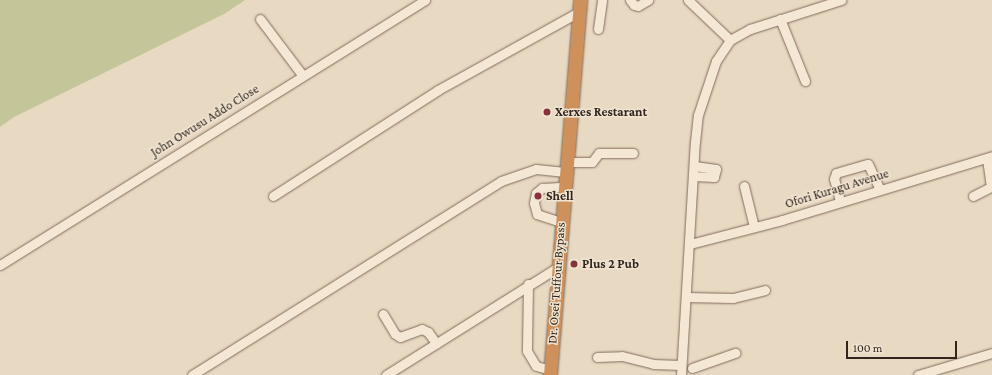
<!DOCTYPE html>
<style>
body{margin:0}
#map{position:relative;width:992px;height:375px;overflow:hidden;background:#e8d9c2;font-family:"Crimson Pro",serif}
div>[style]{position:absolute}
.green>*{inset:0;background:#c4c598}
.roads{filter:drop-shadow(0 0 1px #806b5b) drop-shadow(0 0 1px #806b5b)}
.minor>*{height:9px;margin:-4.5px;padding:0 4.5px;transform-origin:4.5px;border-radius:4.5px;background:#f4e7d4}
.highway>*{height:13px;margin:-6.5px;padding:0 6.5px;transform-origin:6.5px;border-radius:6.5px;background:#cf915b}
.dots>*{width:11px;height:11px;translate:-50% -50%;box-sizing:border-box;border:2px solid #f0e4d1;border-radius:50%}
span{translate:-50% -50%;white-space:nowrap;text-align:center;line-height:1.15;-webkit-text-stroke:3px #f0e4d1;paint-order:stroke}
.poi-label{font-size:13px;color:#31251e;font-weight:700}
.left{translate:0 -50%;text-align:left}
.street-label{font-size:13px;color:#31251e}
.scale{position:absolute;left:846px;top:341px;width:111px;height:18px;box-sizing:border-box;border:2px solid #31251e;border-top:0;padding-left:5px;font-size:12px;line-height:14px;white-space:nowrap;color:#31251e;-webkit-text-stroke:3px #f0e4d1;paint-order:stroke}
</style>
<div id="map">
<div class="green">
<i style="clip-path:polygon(0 0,245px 0,224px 14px,14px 117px,0 127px)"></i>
</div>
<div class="roads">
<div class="minor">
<i style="left:630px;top:0;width:6px;rotate:51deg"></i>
<i style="left:634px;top:5px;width:4px;rotate:14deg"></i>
<i style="left:638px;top:6px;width:12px;rotate:-31deg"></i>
<i style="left:688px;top:0;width:58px;rotate:43.6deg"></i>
<i style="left:260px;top:19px;width:71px;rotate:53deg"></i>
<i style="left:780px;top:19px;width:67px;rotate:68deg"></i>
<i style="left:598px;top:29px;width:29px;rotate:-82deg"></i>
<i style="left:566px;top:162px;width:26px"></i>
<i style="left:592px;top:162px;width:11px;rotate:-52deg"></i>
<i style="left:599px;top:153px;width:34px"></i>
<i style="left:693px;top:176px;width:21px;rotate:3deg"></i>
<i style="left:714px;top:177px;width:8px;rotate:-76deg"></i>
<i style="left:716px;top:169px;width:22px;rotate:-172deg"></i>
<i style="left:744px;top:186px;width:42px;rotate:76.3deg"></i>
<i style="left:273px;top:196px;width:196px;rotate:-32.7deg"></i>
<i style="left:438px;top:90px;width:161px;rotate:-29deg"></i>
<i style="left:973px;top:196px;width:20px;rotate:-27deg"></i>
<i style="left:991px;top:187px;width:29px;rotate:-98deg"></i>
<i style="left:840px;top:201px;width:23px;rotate:-105deg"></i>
<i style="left:834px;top:179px;width:6px;rotate:-72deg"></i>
<i style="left:836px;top:173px;width:33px;rotate:-16deg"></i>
<i style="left:868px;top:164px;width:26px;rotate:65deg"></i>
<i style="left:561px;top:222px;width:25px;rotate:-162deg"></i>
<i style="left:537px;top:214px;width:11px;rotate:-105deg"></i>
<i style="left:534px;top:203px;width:10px;rotate:-79deg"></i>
<i style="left:536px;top:193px;width:8px;rotate:-40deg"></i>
<i style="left:542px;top:188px;width:22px;rotate:-3deg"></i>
<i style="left:690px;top:244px;width:95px;rotate:-14.6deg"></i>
<i style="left:782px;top:220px;width:220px;rotate:-16.9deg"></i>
<i style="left:0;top:265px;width:501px;rotate:-31.94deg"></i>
<i style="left:528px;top:284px;width:67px;rotate:90.9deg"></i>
<i style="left:527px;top:351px;width:17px;rotate:59deg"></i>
<i style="left:536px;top:366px;width:16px;rotate:15deg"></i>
<i style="left:686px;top:297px;width:47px;rotate:1.2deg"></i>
<i style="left:733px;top:298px;width:33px;rotate:-14deg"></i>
<i style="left:383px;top:314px;width:23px;rotate:59deg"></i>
<i style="left:395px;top:334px;width:6px;rotate:31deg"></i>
<i style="left:400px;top:337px;width:23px;rotate:-20deg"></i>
<i style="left:422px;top:329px;width:7px;rotate:27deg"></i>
<i style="left:428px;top:332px;width:14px;rotate:54deg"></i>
<i style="left:597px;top:357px;width:25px;rotate:-2deg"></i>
<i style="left:622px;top:356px;width:32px;rotate:14deg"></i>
<i style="left:653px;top:364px;width:28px;rotate:2deg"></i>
<i style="left:692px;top:368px;width:46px;rotate:-19.2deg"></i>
<i style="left:192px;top:375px;width:365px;rotate:-32.1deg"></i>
<i style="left:501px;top:181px;width:37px;rotate:-19deg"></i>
<i style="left:536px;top:169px;width:29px;rotate:6deg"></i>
<i style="left:386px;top:375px;width:203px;rotate:-32.1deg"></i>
<i style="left:681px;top:375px;width:233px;rotate:-86.6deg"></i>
<i style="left:695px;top:142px;width:27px;rotate:-84deg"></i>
<i style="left:698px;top:115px;width:57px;rotate:-71.6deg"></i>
<i style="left:716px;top:61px;width:25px;rotate:-56deg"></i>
<i style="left:730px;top:40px;width:23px;rotate:-29deg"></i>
<i style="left:750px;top:29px;width:96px;rotate:-17.7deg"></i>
<i style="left:918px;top:375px;width:77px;rotate:-16.6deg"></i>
</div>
<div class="highway">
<i style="left:550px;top:375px;width:376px;rotate:-85.4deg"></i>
</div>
</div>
<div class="dots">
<i style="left:547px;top:112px;background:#88323b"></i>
<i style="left:538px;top:196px;background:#88323b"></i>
<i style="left:574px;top:264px;background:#88323b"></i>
</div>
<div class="poi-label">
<span class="left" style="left:555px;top:112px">Xerxes Restarant</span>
<span class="left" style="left:546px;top:196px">Shell</span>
<span class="left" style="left:582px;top:264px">Plus 2 Pub</span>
</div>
<div class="street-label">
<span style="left:205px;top:121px;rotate:-32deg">John Owusu Addo Close</span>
<span style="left:837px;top:189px;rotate:-17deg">Ofori Kuragu Avenue</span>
<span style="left:557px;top:283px;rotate:-86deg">Dr. Osei Tuffour Bypass</span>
</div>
<div class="scale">100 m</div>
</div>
